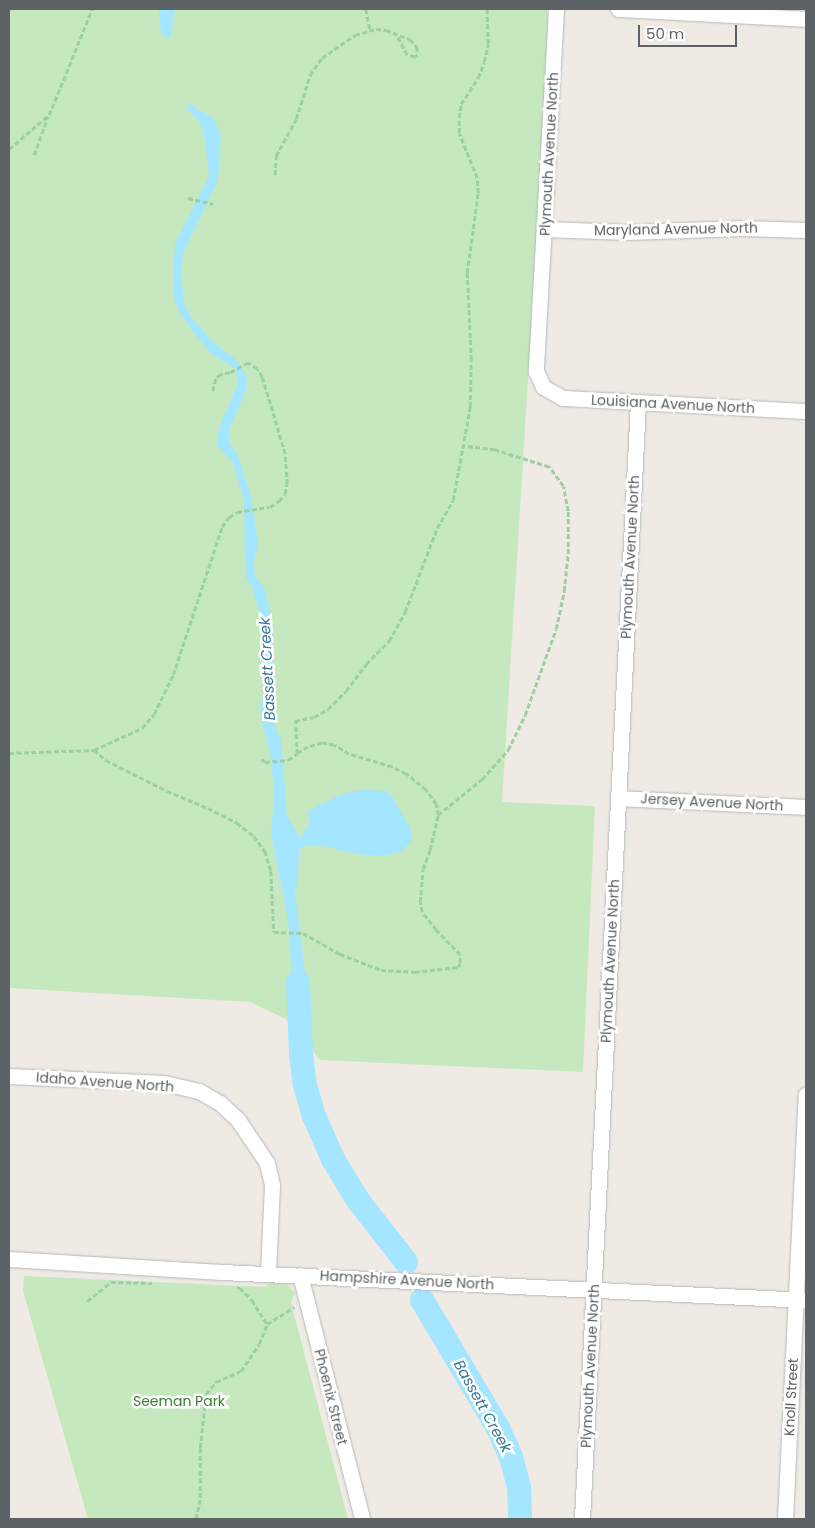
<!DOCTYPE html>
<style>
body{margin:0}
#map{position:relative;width:815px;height:1528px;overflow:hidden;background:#efebe4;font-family:Poppins,sans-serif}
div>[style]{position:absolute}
.green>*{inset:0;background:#c6e8bf}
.water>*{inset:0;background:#a4e6ff}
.river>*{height:24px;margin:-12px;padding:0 12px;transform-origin:12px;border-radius:12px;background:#a4e6ff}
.path>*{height:2.5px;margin-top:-1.25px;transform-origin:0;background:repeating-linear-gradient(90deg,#9cd0a3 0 5px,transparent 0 7.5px)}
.roads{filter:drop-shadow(0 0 1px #b5b8bc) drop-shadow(0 0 1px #b5b8bc)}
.minor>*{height:15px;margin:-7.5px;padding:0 7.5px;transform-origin:7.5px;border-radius:7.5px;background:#fff}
span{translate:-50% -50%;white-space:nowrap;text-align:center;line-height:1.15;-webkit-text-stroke:5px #fff;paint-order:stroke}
.street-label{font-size:14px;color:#5c6265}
.park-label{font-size:14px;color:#3a8130}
.water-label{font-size:15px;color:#35779a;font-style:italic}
.frame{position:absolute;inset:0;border:10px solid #5c6265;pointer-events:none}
.scale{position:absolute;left:638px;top:25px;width:99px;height:22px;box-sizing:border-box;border:2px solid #5c6265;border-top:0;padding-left:6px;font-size:15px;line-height:18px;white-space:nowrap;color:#5c6265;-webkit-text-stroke:4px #fff;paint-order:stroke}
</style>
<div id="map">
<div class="green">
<i style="clip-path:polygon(9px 9px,547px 9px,549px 39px,502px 802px,595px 806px,583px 1072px,320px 1060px,286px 1019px,250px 1002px,9px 988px)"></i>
<i style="clip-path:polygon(24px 1276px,265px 1287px,271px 1282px,287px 1284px,295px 1293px,291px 1303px,348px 1519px,88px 1519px,23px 1291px)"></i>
</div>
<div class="water">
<i style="clip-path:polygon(175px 9px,171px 34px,168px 39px,162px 34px,160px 26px,159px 10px)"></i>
<i style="clip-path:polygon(190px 102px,198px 110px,213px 117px,221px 135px,218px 180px,183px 253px,181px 274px,184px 303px,191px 317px,214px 343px,235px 359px,244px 371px,247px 380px,245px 393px,229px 430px,229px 442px,238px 456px,251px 496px,258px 543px,254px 560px,255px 575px,265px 589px,272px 621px,275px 680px,273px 724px,281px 739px,287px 816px,300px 838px,309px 824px,308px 811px,342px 794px,360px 790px,387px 791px,392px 796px,410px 828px,412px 840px,402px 851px,382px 856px,358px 854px,319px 845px,307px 845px,299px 850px,298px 879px,295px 892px,305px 973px,304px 1015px,289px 1013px,292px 979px,288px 920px,271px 834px,274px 798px,271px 757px,261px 718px,260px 705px,264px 692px,262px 632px,258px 606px,251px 585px,245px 576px,244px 499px,232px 461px,216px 444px,220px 425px,238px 384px,238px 376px,233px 367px,210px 353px,195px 334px,179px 312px,174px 297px,173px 275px,175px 244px,209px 176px,205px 140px,200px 122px,186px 108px)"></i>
</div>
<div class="river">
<i style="left:298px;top:982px;width:72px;rotate:87.6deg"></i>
<i style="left:301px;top:1054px;width:31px;rotate:83deg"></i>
<i style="left:305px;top:1085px;width:32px;rotate:74deg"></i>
<i style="left:314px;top:1116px;width:47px;rotate:66.2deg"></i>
<i style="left:333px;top:1159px;width:47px;rotate:59deg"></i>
<i style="left:357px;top:1199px;width:80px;rotate:52.1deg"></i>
<i style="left:422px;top:1300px;width:149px;rotate:59.3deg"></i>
<i style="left:498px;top:1428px;width:32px;rotate:66deg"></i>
<i style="left:511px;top:1457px;width:31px;rotate:75deg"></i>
<i style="left:519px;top:1487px;width:32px;rotate:88deg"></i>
</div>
<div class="path">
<i style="left:366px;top:9px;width:20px;rotate:79deg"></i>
<i style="left:9px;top:149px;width:52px;rotate:-40.4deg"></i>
<i style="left:49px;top:115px;width:114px;rotate:-67.9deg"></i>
<i style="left:34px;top:155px;width:41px;rotate:-70.3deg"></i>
<i style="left:275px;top:175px;width:19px;rotate:-87deg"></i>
<i style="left:276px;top:156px;width:42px;rotate:-61.6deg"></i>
<i style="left:296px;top:119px;width:46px;rotate:-72.3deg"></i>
<i style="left:310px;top:75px;width:21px;rotate:-55deg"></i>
<i style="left:322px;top:58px;width:40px;rotate:-34.9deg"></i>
<i style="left:355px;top:35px;width:22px;rotate:-16deg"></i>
<i style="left:376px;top:29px;width:10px;rotate:6deg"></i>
<i style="left:386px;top:30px;width:26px;rotate:21deg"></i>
<i style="left:410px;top:39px;width:11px;rotate:49deg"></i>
<i style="left:417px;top:47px;width:8px;rotate:83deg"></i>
<i style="left:418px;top:55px;width:4px;rotate:146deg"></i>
<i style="left:415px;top:57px;width:8px;rotate:-166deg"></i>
<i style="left:407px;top:55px;width:24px;rotate:-118deg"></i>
<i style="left:188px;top:198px;width:26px;rotate:13deg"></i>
<i style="left:94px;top:750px;width:16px;rotate:40deg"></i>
<i style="left:106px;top:760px;width:68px;rotate:26.9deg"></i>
<i style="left:167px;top:791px;width:44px;rotate:22.5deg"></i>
<i style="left:208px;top:808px;width:33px;rotate:27deg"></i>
<i style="left:237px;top:823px;width:21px;rotate:37deg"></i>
<i style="left:254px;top:836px;width:19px;rotate:54deg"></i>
<i style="left:265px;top:851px;width:21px;rotate:73deg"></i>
<i style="left:271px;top:871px;width:61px;rotate:87.2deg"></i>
<i style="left:274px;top:932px;width:29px;rotate:2deg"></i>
<i style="left:303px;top:933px;width:43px;rotate:29.6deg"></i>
<i style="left:340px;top:954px;width:44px;rotate:21.3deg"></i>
<i style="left:381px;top:970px;width:34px;rotate:3deg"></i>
<i style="left:415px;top:972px;width:43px;rotate:-6.6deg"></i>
<i style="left:458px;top:967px;width:4px;rotate:-63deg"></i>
<i style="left:460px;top:963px;width:8px;rotate:-90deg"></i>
<i style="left:460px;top:955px;width:35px;rotate:-134deg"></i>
<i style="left:436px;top:930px;width:23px;rotate:-128deg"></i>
<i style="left:422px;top:912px;width:10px;rotate:-101deg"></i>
<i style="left:420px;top:902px;width:33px;rotate:-85deg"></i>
<i style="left:423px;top:869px;width:20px;rotate:-70deg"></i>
<i style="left:430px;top:850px;width:36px;rotate:-77deg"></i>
<i style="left:438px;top:815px;width:11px;rotate:-100deg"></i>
<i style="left:436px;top:804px;width:17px;rotate:-126deg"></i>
<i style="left:426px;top:790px;width:26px;rotate:-141deg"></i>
<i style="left:406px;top:774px;width:16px;rotate:-153deg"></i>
<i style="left:392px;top:767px;width:45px;rotate:-163.2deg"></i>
<i style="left:349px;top:754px;width:17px;rotate:-149deg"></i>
<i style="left:334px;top:745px;width:12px;rotate:-171deg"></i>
<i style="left:322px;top:743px;width:15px;rotate:164deg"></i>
<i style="left:308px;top:747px;width:13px;rotate:148deg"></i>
<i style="left:297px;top:754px;width:33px;rotate:-93deg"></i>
<i style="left:295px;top:721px;width:19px;rotate:-12deg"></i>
<i style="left:314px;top:717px;width:16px;rotate:-30deg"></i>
<i style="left:328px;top:709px;width:25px;rotate:-45deg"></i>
<i style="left:346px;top:691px;width:34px;rotate:-53deg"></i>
<i style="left:366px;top:664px;width:33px;rotate:-45deg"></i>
<i style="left:389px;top:641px;width:33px;rotate:-61deg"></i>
<i style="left:405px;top:612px;width:90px;rotate:-69.1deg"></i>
<i style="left:437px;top:528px;width:32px;rotate:-60deg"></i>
<i style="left:453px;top:500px;width:95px;rotate:-79.6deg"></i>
<i style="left:470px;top:407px;width:47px;rotate:-88.8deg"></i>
<i style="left:471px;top:360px;width:87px;rotate:-92.6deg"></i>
<i style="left:467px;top:273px;width:81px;rotate:-82.2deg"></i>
<i style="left:478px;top:193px;width:15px;rotate:-94deg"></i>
<i style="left:477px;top:178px;width:48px;rotate:-111.8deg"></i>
<i style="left:459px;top:133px;width:15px;rotate:-90deg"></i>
<i style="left:459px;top:118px;width:14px;rotate:-82deg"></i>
<i style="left:461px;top:104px;width:31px;rotate:-57deg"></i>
<i style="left:478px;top:78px;width:17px;rotate:-69deg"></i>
<i style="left:484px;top:62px;width:18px;rotate:-77deg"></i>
<i style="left:488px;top:44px;width:35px;rotate:-92deg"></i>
<i style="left:9px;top:753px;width:85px;rotate:-2deg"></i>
<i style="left:94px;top:750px;width:53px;rotate:-24.6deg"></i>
<i style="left:142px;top:728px;width:18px;rotate:-49deg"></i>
<i style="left:154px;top:714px;width:43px;rotate:-64deg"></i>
<i style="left:173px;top:675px;width:156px;rotate:-71.7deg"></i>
<i style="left:222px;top:527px;width:12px;rotate:-55deg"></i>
<i style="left:229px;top:517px;width:9px;rotate:-32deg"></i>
<i style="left:237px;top:512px;width:33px;rotate:-9deg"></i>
<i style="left:270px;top:507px;width:11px;rotate:-34deg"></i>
<i style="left:279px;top:501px;width:9px;rotate:-49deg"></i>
<i style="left:285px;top:494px;width:10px;rotate:-79deg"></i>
<i style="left:287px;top:484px;width:30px;rotate:-94deg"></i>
<i style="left:285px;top:454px;width:80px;rotate:-106.6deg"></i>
<i style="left:262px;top:377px;width:9px;rotate:-122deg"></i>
<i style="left:257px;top:369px;width:11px;rotate:-146deg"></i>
<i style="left:248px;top:363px;width:21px;rotate:151deg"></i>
<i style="left:230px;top:373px;width:9px;rotate:174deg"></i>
<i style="left:221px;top:374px;width:7px;rotate:135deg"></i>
<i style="left:216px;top:379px;width:12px;rotate:104deg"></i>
<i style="left:262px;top:759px;width:4px;rotate:45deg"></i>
<i style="left:265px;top:762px;width:23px;rotate:-5deg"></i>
<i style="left:288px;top:760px;width:11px;rotate:-34deg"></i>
<i style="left:438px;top:815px;width:57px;rotate:-39.3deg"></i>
<i style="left:482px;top:779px;width:39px;rotate:-48deg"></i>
<i style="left:508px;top:750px;width:39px;rotate:-64deg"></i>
<i style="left:525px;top:715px;width:91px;rotate:-70.2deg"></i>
<i style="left:556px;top:629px;width:39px;rotate:-78deg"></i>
<i style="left:564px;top:591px;width:37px;rotate:-84deg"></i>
<i style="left:568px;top:554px;width:43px;rotate:-90deg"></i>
<i style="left:568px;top:511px;width:25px;rotate:-101deg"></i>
<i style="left:563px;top:486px;width:24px;rotate:-126deg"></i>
<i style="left:549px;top:467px;width:57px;rotate:-162.5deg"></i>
<i style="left:495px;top:450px;width:32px;rotate:-173deg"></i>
<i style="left:237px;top:1288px;width:3px"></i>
<i style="left:240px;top:1288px;width:17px;rotate:45deg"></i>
<i style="left:252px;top:1300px;width:28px;rotate:58deg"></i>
<i style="left:267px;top:1324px;width:32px;rotate:-32deg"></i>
<i style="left:87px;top:1301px;width:31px;rotate:-38deg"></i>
<i style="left:111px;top:1282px;width:41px;rotate:1.4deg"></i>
<i style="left:196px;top:1519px;width:21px;rotate:-79deg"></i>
<i style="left:200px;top:1498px;width:50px;rotate:-90deg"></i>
<i style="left:200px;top:1448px;width:54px;rotate:-83.7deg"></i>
<i style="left:206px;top:1394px;width:16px;rotate:-50deg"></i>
<i style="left:216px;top:1382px;width:27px;rotate:-24deg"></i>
<i style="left:241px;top:1371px;width:32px;rotate:-56deg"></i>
<i style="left:259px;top:1344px;width:22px;rotate:-68deg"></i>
</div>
<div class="roads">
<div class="minor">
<i style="left:556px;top:9px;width:363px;rotate:93.2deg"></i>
<i style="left:536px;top:371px;width:17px;rotate:66deg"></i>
<i style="left:543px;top:387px;width:23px;rotate:29deg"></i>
<i style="left:563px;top:398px;width:243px;rotate:3.1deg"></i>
<i style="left:618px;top:9px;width:188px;rotate:3deg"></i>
<i style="left:545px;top:229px;width:82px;rotate:2.1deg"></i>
<i style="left:627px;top:232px;width:117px;rotate:-2deg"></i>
<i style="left:744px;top:228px;width:62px;rotate:1.8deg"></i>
<i style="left:618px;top:798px;width:188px;rotate:2.7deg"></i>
<i style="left:9px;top:1076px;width:155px;rotate:2.6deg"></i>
<i style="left:164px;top:1083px;width:36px;rotate:13deg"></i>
<i style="left:199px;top:1091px;width:24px;rotate:30deg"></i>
<i style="left:220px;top:1103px;width:25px;rotate:43deg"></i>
<i style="left:238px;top:1120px;width:52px;rotate:56deg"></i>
<i style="left:267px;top:1163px;width:23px;rotate:77deg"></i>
<i style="left:272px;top:1185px;width:89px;rotate:92.6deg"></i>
<i style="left:9px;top:1259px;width:213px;rotate:3.5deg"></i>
<i style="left:222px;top:1272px;width:585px;rotate:2.74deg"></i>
<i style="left:300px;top:1275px;width:252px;rotate:75.7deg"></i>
<i style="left:582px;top:1519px;width:1117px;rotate:-87.13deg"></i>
<i style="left:785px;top:1519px;width:425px;rotate:-87.2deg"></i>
</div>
</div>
<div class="street-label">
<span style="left:549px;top:154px;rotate:-87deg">Plymouth Avenue North</span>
<span style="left:676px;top:229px;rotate:-1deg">Maryland Avenue North</span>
<span style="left:673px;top:404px;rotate:3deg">Louisiana Avenue North</span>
<span style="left:630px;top:557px;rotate:-87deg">Plymouth Avenue North</span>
<span style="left:712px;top:802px;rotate:3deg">Jersey Avenue North</span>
<span style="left:610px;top:961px;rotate:-87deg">Plymouth Avenue North</span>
<span style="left:105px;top:1082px;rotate:4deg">Idaho Avenue North</span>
<span style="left:407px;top:1280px;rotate:3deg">Hampshire Avenue North</span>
<span style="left:590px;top:1366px;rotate:-87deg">Plymouth Avenue North</span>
<span style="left:331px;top:1397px;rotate:76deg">Phoenix Street</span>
<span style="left:791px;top:1397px;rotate:-87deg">Knoll Street</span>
</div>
<div class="park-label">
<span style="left:179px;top:1401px">Seeman Park</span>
</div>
<div class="water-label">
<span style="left:267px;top:669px;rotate:-93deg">Bassett Creek</span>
<span style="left:483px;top:1406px;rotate:61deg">Bassett Creek</span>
</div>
<div class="frame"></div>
<div class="scale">50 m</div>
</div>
